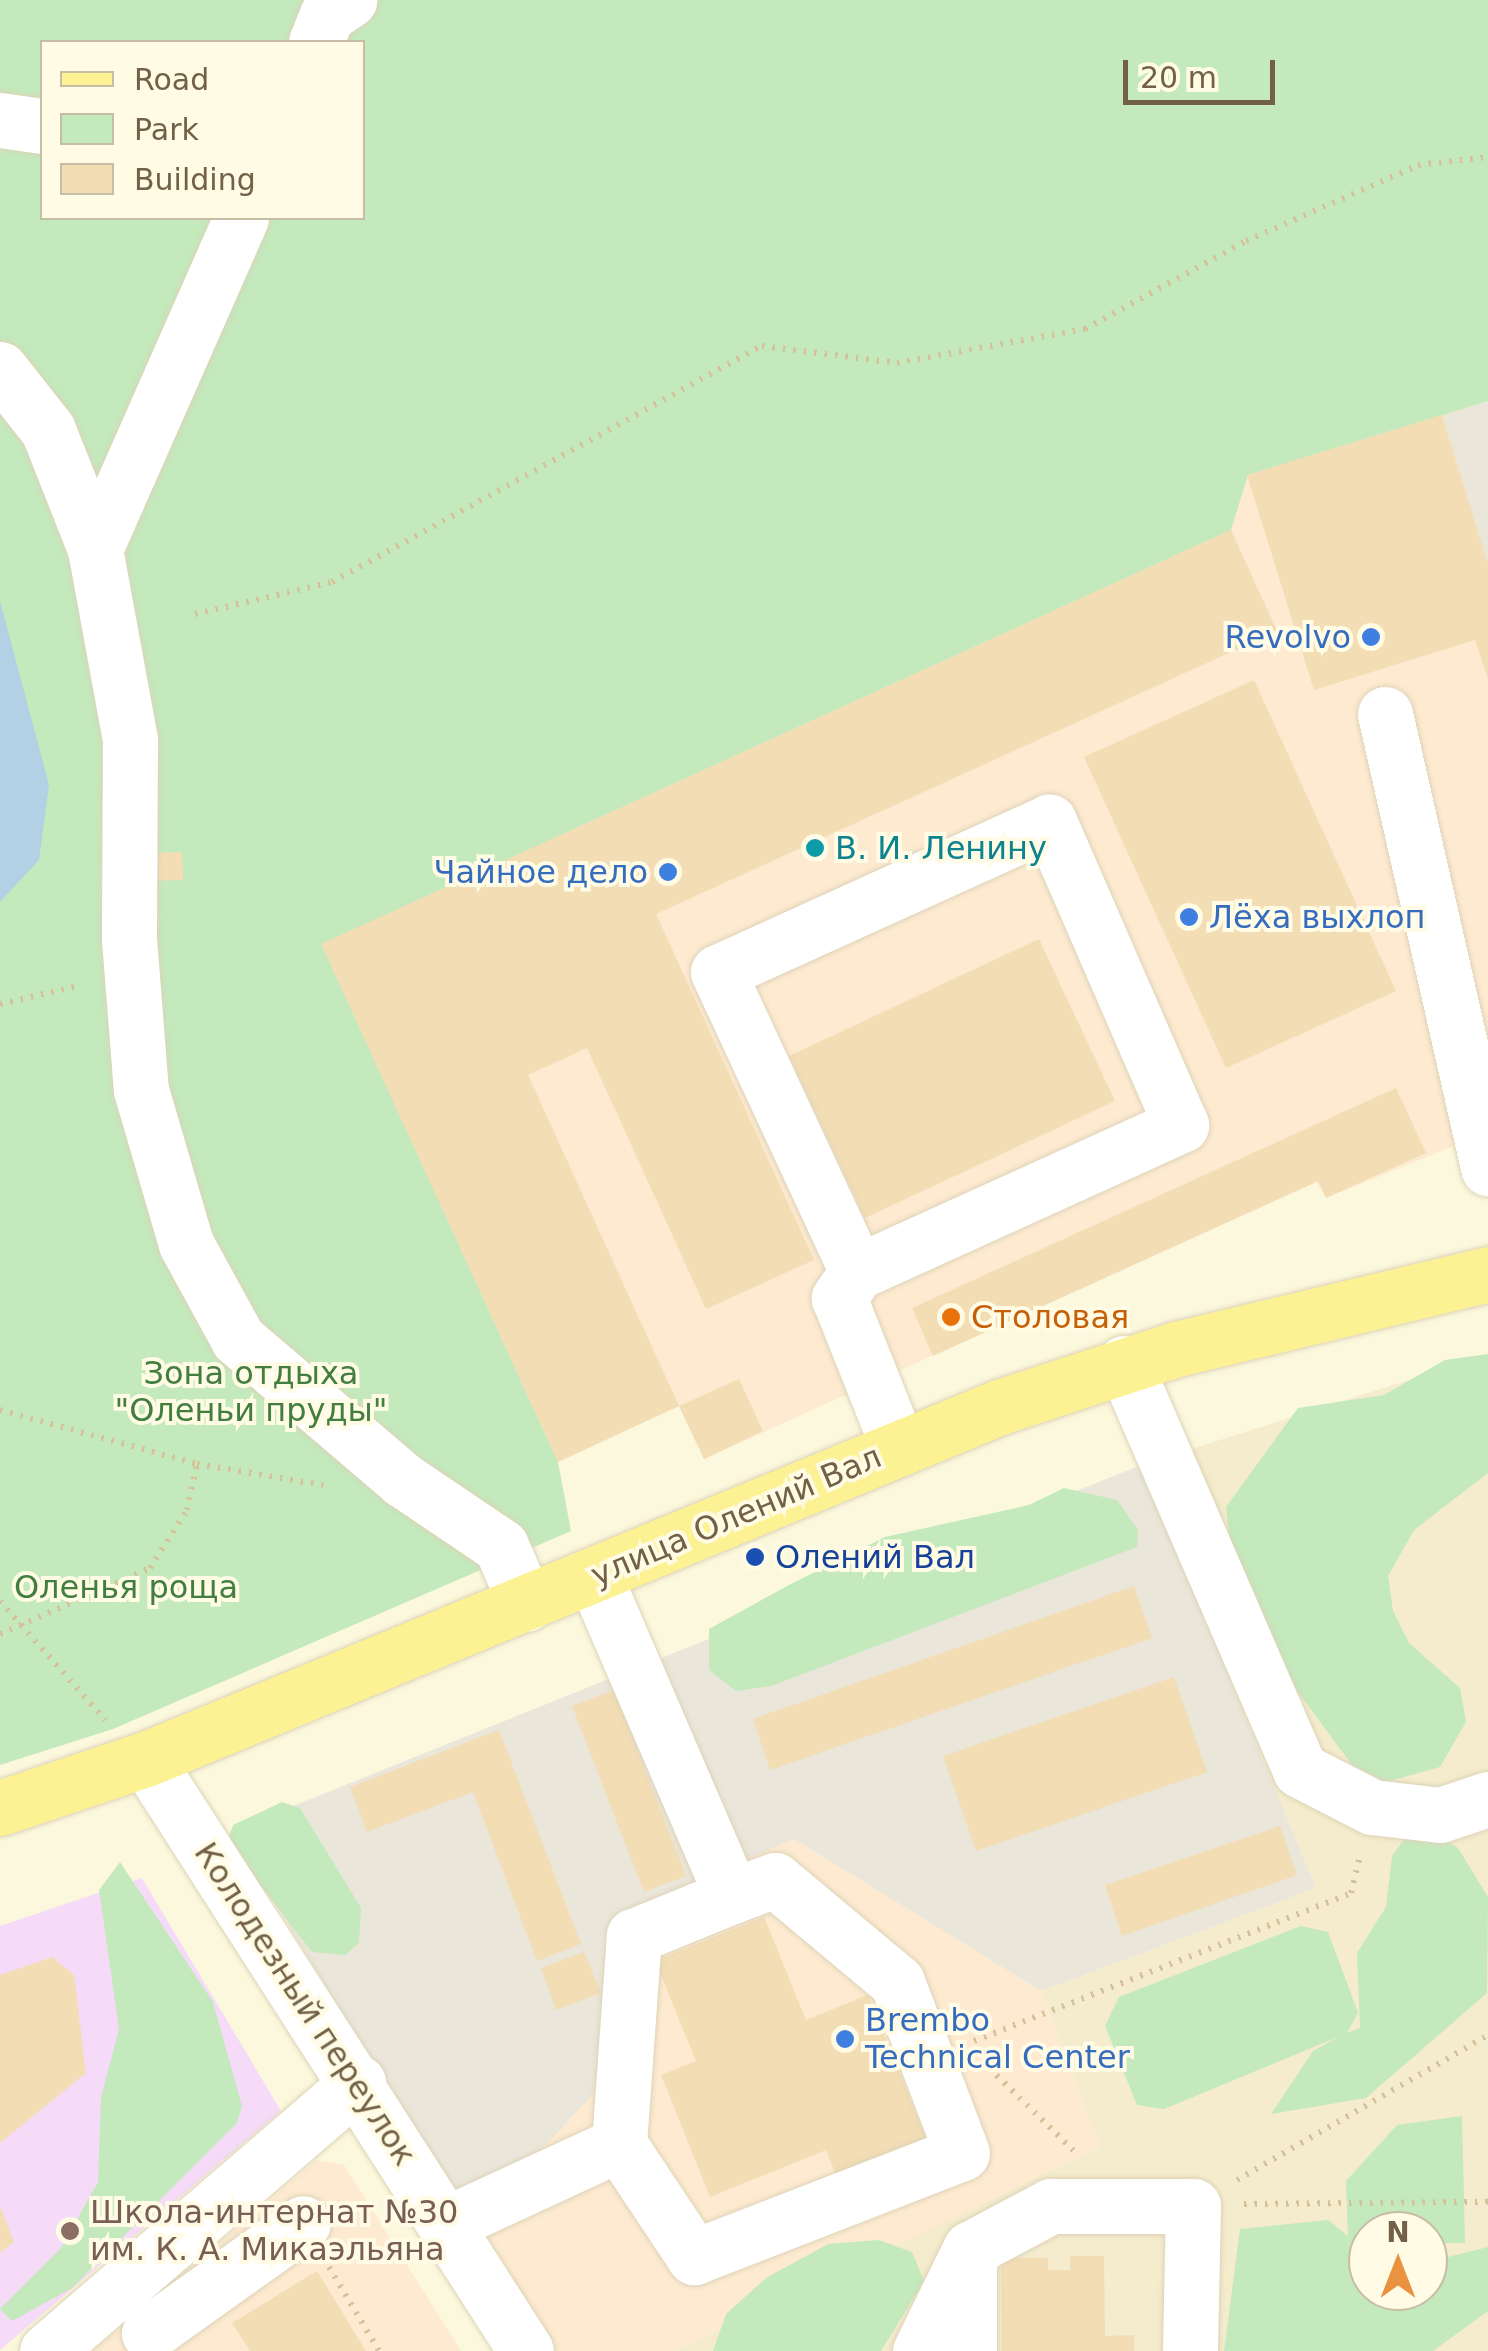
<!DOCTYPE html>
<meta charset="utf-8">
<style>
body{margin:0}
#map{position:relative;width:1488px;height:2351px;overflow:hidden;background:#fcf8dd;font-family:"DejaVu Sans",sans-serif}
div>[style]{position:absolute}
.residential>*{inset:0;background:#f4eccc}
.commercial>*{inset:0;background:#fdead0}
.industrial>*{inset:0;background:#eae6da}
.education>*{inset:0;background:#f5dbf8}
.green>*{inset:0;background:#c3e9bd}
.water>*{inset:0;background:#b2d1e5}
.building>*{inset:0;background:#f2ddb5}
.path>*{height:6px;margin-top:-3px;transform-origin:0;background:repeating-linear-gradient(90deg,#d6c199 0 2.5px,transparent 0 10.5px)}
.roads{filter:drop-shadow(0 0 2px #ddd3b8) drop-shadow(0 0 2px #ddd3b8)}
.minor>*{height:55px;margin:-27.5px;padding:0 27.5px;transform-origin:27.5px;border-radius:27.5px;background:#fff}
.major>*{height:55px;margin:-27.5px;padding:0 27.5px;transform-origin:27.5px;border-radius:27.5px;background:#fdf293}
.dots>*{width:28px;height:28px;translate:-50% -50%;box-sizing:border-box;border:5px solid #fffbe4;border-radius:50%}
span{translate:-50% -50%;white-space:nowrap;text-align:center;line-height:1.15;-webkit-text-stroke:8px #fffbe4;paint-order:stroke}
.shop-label{font-size:32px;color:#366cbe}
.right{translate:-100% -50%;text-align:right}
.left{translate:0 -50%;text-align:left}
.culture-label{font-size:32px;color:#0d838f}
.food-label{font-size:32px;color:#c56008}
.park-label{font-size:32px;color:#427e40}
.street-label{font-size:32px;color:#726146}
.transit-label{font-size:32px;color:#164399}
.education-label{font-size:32px;color:#785e54}
.legend{position:absolute;left:40px;top:40px;width:325px;height:180px;box-sizing:border-box;background:#fffbe4;border:2px solid #c7bda5;margin:0;padding:12px 18px;list-style:none;font-size:30px;color:#726146}
.legend li{display:flex;align-items:center;gap:20px;height:50px}
.legend b{width:50px;border:2px solid #c7bda5}
.north{position:absolute;left:1348px;top:2211px;width:100px;height:100px;box-sizing:border-box;background:#fffbe4;border:2px solid #c7bda5;border-radius:50%;rotate:0deg;font-size:28px;font-weight:700;line-height:40px;text-align:center;color:#726146}
.north::after{content:'';display:block;margin:auto;width:35px;height:45px;background:#ea923f;clip-path:polygon(50% 0,100% 100%,50% 72%,0 100%)}
.scale{position:absolute;left:1123px;top:60px;width:152px;height:45px;box-sizing:border-box;border:5px solid #726146;border-top:0;padding-left:12px;font-size:30px;line-height:35px;white-space:nowrap;color:#726146;-webkit-text-stroke:8px #fffbe4;paint-order:stroke}
</style>
<div id="map">
<div class="residential">
<i style="clip-path:polygon(evenodd,1488px 1355px,1488px 2351px,674px 2351px,1100px 2147px,1041px 1991px,1316px 1888px,1141px 1465px,1488px 1355px,1368px 2231px,1428px 2231px,1428px 2291px,1368px 2291px,1368px 2231px)"></i>
</div>
<div class="commercial">
<i style="clip-path:polygon(1442px 415px,1488px 564px,1488px 1132px,1326px 1198px,1317px 1182px,704px 1459px,679px 1406px,558px 1462px,321px 944px,1230px 530px,1247px 475px)"></i>
<i style="clip-path:polygon(794px 1839px,1041px 1991px,1100px 2147px,674px 2351px,548px 2351px,453px 2195px,624px 1912px)"></i>
<i style="clip-path:polygon(317px 2160px,344px 2165px,461px 2351px,92px 2351px)"></i>
</div>
<div class="industrial">
<i style="clip-path:polygon(1488px 401px,1488px 564px,1442px 415px)"></i>
<i style="clip-path:polygon(1141px 1465px,1316px 1888px,1041px 1991px,794px 1839px,624px 1912px,609px 2077px,540px 2151px,453px 2195px,231px 1831px)"></i>
</div>
<div class="education">
<i style="clip-path:polygon(142px 1878px,281px 2111px,0 2350px,0 1926px)"></i>
</div>
<div class="green">
<i style="clip-path:polygon(evenodd,0 0,1488px 0,1488px 401px,1248px 475px,1231px 530px,322px 944px,558px 1462px,571px 1531px,113px 1729px,0 1765px,0 0,42px 42px,362px 42px,362px 218px,42px 218px,42px 42px)"></i>
<i style="clip-path:polygon(1488px 1354px,1488px 1473px,1414px 1530px,1388px 1576px,1393px 1611px,1409px 1643px,1460px 1688px,1466px 1722px,1440px 1767px,1386px 1782px,1352px 1765px,1287px 1677px,1230px 1544px,1226px 1507px,1298px 1408px,1384px 1395px,1445px 1360px)"></i>
<i style="clip-path:polygon(1064px 1488px,1117px 1500px,1138px 1530px,1137px 1547px,771px 1686px,736px 1691px,709px 1670px,709px 1629px,787px 1586px,885px 1537px,1029px 1505px)"></i>
<i style="clip-path:polygon(282px 1802px,300px 1808px,361px 1908px,359px 1943px,345px 1955px,312px 1952px,227px 1842px,233px 1825px)"></i>
<i style="clip-path:polygon(1408px 1834px,1435px 1834px,1458px 1848px,1488px 1897px,1487px 1993px,1366px 2098px,1271px 2114px,1313px 2051px,1340px 2036px,1164px 2109px,1137px 2105px,1105px 2026px,1119px 1997px,1301px 1926px,1328px 1932px,1358px 2013px,1347px 2033px,1360px 2028px,1357px 1953px,1386px 1907px,1392px 1856px)"></i>
<i style="clip-path:polygon(120px 1862px,213px 2002px,242px 2106px,237px 2123px,72px 2288px,12px 2321px,0 2309px,61px 2248px,98px 2182px,101px 2098px,119px 2029px,99px 1890px)"></i>
<i style="clip-path:polygon(1462px 2116px,1465px 2243px,1428px 2243px,1428px 2231px,1368px 2231px,1368px 2243px,1348px 2243px,1346px 2181px,1397px 2125px)"></i>
<i style="clip-path:polygon(1328px 2220px,1368px 2253px,1368px 2291px,1428px 2291px,1428px 2262px,1488px 2247px,1488px 2311px,1433px 2351px,1224px 2351px,1240px 2229px)"></i>
<i style="clip-path:polygon(879px 2240px,912px 2252px,924px 2281px,881px 2351px,713px 2351px,726px 2314px,766px 2278px,828px 2244px)"></i>
</div>
<div class="water">
<i style="clip-path:polygon(0 601px,49px 785px,39px 860px,0 902px)"></i>
</div>
<div class="building">
<i style="clip-path:polygon(1442px 415px,1488px 564px,1488px 678px,1475px 640px,1314px 690px,1247px 475px)"></i>
<i style="clip-path:polygon(1231px 530px,1277px 631px,656px 914px,814px 1260px,706px 1309px,587px 1048px,528px 1075px,679px 1406px,558px 1462px,321px 944px)"></i>
<i style="clip-path:polygon(1254px 680px,1396px 991px,1226px 1068px,1084px 757px)"></i>
<i style="clip-path:polygon(182px 852px,183px 880px,150px 881px,150px 853px)"></i>
<i style="clip-path:polygon(1039px 939px,1115px 1101px,865px 1218px,789px 1056px)"></i>
<i style="clip-path:polygon(1396px 1088px,1426px 1153px,1326px 1198px,1318px 1181px,933px 1356px,912px 1308px)"></i>
<i style="clip-path:polygon(739px 1379px,763px 1431px,704px 1459px,679px 1406px)"></i>
<i style="clip-path:polygon(1134px 1586px,1152px 1638px,770px 1770px,753px 1719px)"></i>
<i style="clip-path:polygon(1174px 1677px,1207px 1772px,976px 1851px,943px 1756px)"></i>
<i style="clip-path:polygon(614px 1690px,686px 1876px,644px 1892px,572px 1706px)"></i>
<i style="clip-path:polygon(499px 1730px,581px 1944px,537px 1961px,473px 1792px,367px 1832px,350px 1787px)"></i>
<i style="clip-path:polygon(1280px 1826px,1297px 1875px,1122px 1936px,1105px 1885px)"></i>
<i style="clip-path:polygon(764px 1917px,806px 2020px,868px 1995px,928px 2143px,838px 2180px,826px 2150px,710px 2197px,661px 2075px,696px 2061px,655px 1961px)"></i>
<i style="clip-path:polygon(584px 1952px,601px 1993px,556px 2010px,541px 1968px)"></i>
<i style="clip-path:polygon(52px 1957px,74px 1975px,86px 2073px,0 2143px,0 1975px)"></i>
<i style="clip-path:polygon(0 2206px,14px 2242px,0 2253px)"></i>
<i style="clip-path:polygon(1070px 2256px,1104px 2256px,1105px 2336px,1134px 2335px,1134px 2351px,1002px 2351px,1001px 2258px,1048px 2258px,1048px 2270px,1070px 2270px)"></i>
<i style="clip-path:polygon(317px 2271px,366px 2351px,250px 2351px,232px 2323px)"></i>
</div>
<div class="path">
<i style="left:195px;top:614px;width:141px;rotate:-13.1deg"></i>
<i style="left:332px;top:582px;width:491px;rotate:-28.8deg"></i>
<i style="left:762px;top:346px;width:136px;rotate:7.2deg"></i>
<i style="left:897px;top:363px;width:191px;rotate:-10.3deg"></i>
<i style="left:1085px;top:329px;width:183px;rotate:-28.7deg"></i>
<i style="left:1246px;top:241px;width:188px;rotate:-23.8deg"></i>
<i style="left:1418px;top:165px;width:70px;rotate:-6.5deg"></i>
<i style="left:0;top:1004px;width:84px;rotate:-13deg"></i>
<i style="left:0;top:1410px;width:204px;rotate:15.3deg"></i>
<i style="left:197px;top:1464px;width:128px;rotate:9.5deg"></i>
<i style="left:0;top:1601px;width:159px;rotate:48.6deg"></i>
<i style="left:0;top:1634px;width:164px;rotate:-23.7deg"></i>
<i style="left:150px;top:1568px;width:69px;rotate:-57.5deg"></i>
<i style="left:187px;top:1510px;width:47px;rotate:-77.7deg"></i>
<i style="left:974px;top:2041px;width:405px;rotate:-21.4deg"></i>
<i style="left:1351px;top:1893px;width:37px;rotate:-76deg"></i>
<i style="left:989px;top:2068px;width:123px;rotate:44.3deg"></i>
<i style="left:1237px;top:2180px;width:290px;rotate:-30deg"></i>
<i style="left:1244px;top:2204px;width:244px;rotate:-0.5deg"></i>
<i style="left:329px;top:2267px;width:98px;rotate:59.2deg"></i>
</div>
<div class="roads">
<div class="minor">
<i style="left:316px;top:42px;width:29px;rotate:-68deg"></i>
<i style="left:327px;top:15px;width:27px;rotate:-34deg"></i>
<i style="left:0;top:120px;width:42px;rotate:8.1deg"></i>
<i style="left:241px;top:218px;width:362px;rotate:113.8deg"></i>
<i style="left:95px;top:549px;width:194px;rotate:79.6deg"></i>
<i style="left:130px;top:740px;width:199px;rotate:90.3deg"></i>
<i style="left:129px;top:939px;width:151px;rotate:85.5deg"></i>
<i style="left:141px;top:1090px;width:160px;rotate:73.7deg"></i>
<i style="left:186px;top:1244px;width:108px;rotate:61.3deg"></i>
<i style="left:238px;top:1339px;width:217px;rotate:40.5deg"></i>
<i style="left:403px;top:1480px;width:118px;rotate:34deg"></i>
<i style="left:501px;top:1546px;width:63px;rotate:66.7deg"></i>
<i style="left:0;top:369px;width:78px;rotate:51.8deg"></i>
<i style="left:48px;top:430px;width:128px;rotate:68.4deg"></i>
<i style="left:1385px;top:714px;width:466px;rotate:77.2deg"></i>
<i style="left:857px;top:1272px;width:356px;rotate:-24.4deg"></i>
<i style="left:1181px;top:1125px;width:331px;rotate:-113.5deg"></i>
<i style="left:1049px;top:822px;width:363px;rotate:155.6deg"></i>
<i style="left:718px;top:972px;width:331px;rotate:65.1deg"></i>
<i style="left:857px;top:1272px;width:32px;rotate:125deg"></i>
<i style="left:839px;top:1298px;width:162px;rotate:68.3deg"></i>
<i style="left:1124px;top:1363px;width:443px;rotate:66.6deg"></i>
<i style="left:1300px;top:1770px;width:81px;rotate:27.2deg"></i>
<i style="left:1372px;top:1807px;width:68px;rotate:6.7deg"></i>
<i style="left:1440px;top:1815px;width:51px;rotate:-18.4deg"></i>
<i style="left:146px;top:1759px;width:703px;rotate:57.3deg"></i>
<i style="left:619px;top:2144px;width:209px;rotate:-85.9deg"></i>
<i style="left:634px;top:1936px;width:106px;rotate:-22.2deg"></i>
<i style="left:446px;top:2224px;width:191px;rotate:-24.8deg"></i>
<i style="left:619px;top:2144px;width:136px;rotate:56.4deg"></i>
<i style="left:694px;top:2257px;width:287px;rotate:-21.2deg"></i>
<i style="left:962px;top:2153px;width:183px;rotate:-110.8deg"></i>
<i style="left:897px;top:1982px;width:159px;rotate:-140.1deg"></i>
<i style="left:775px;top:1880px;width:46px;rotate:159.6deg"></i>
<i style="left:732px;top:1896px;width:349px;rotate:-113.3deg"></i>
<i style="left:149px;top:2333px;width:189px;rotate:-35.5deg"></i>
<i style="left:47px;top:2351px;width:411px;rotate:-40.8deg"></i>
<i style="left:920px;top:2351px;width:114px;rotate:-63.9deg"></i>
<i style="left:970px;top:2249px;width:92px;rotate:-28deg"></i>
<i style="left:1051px;top:2206px;width:142px"></i>
<i style="left:1193px;top:2206px;width:145px;rotate:91.2deg"></i>
<i style="left:969px;top:2351px;width:87px;rotate:-90deg"></i>
</div>
<div class="major">
<i style="left:0;top:1808px;width:154px;rotate:-18.6deg"></i>
<i style="left:146px;top:1759px;width:926px;rotate:-22.41deg"></i>
<i style="left:1002px;top:1406px;width:183px;rotate:-18.1deg"></i>
<i style="left:1176px;top:1349px;width:321px;rotate:-13.5deg"></i>
</div>
</div>
<div class="dots">
<i style="left:1371px;top:637px;background:#3f7fe0"></i>
<i style="left:815px;top:848px;background:#0f9aa8"></i>
<i style="left:668px;top:872px;background:#3f7fe0"></i>
<i style="left:1189px;top:917px;background:#3f7fe0"></i>
<i style="left:951px;top:1317px;background:#e8710a"></i>
<i style="left:755px;top:1557px;background:#1a4fb4"></i>
<i style="left:845px;top:2039px;background:#3f7fe0"></i>
<i style="left:70px;top:2231px;background:#8d6e63"></i>
</div>
<div class="shop-label">
<span class="right" style="left:1351px;top:637px">Revolvo</span>
<span class="right" style="left:648px;top:872px">Чайное дело</span>
<span class="left" style="left:1209px;top:917px">Лёха выхлоп</span>
<span class="left" style="left:865px;top:2039px">Brembo<br>Technical Center</span>
</div>
<div class="culture-label">
<span class="left" style="left:835px;top:848px">В. И. Ленину</span>
</div>
<div class="food-label">
<span class="left" style="left:971px;top:1317px">Столовая</span>
</div>
<div class="park-label">
<span style="left:251px;top:1392px">Зона отдыха<br>"Оленьи пруды"</span>
<span style="left:126px;top:1587px">Оленья роща</span>
</div>
<div class="street-label">
<span style="left:736px;top:1516px;rotate:-23deg">улица Олений Вал</span>
<span style="left:305px;top:2004px;rotate:57deg">Колодезный переулок</span>
</div>
<div class="transit-label">
<span class="left" style="left:775px;top:1557px">Олений Вал</span>
</div>
<div class="education-label">
<span class="left" style="left:90px;top:2231px">Школа-интернат №30<br>им. К. А. Микаэльяна</span>
</div>
<ul class="legend">
<li><b style="height:12px;background:#fdf293"></b>Road</li>
<li><b style="height:28px;background:#c3e9bd"></b>Park</li>
<li><b style="height:28px;background:#f2ddb5"></b>Building</li>
</ul>
<div class="north">N</div>
<div class="scale">20 m</div>
</div>
